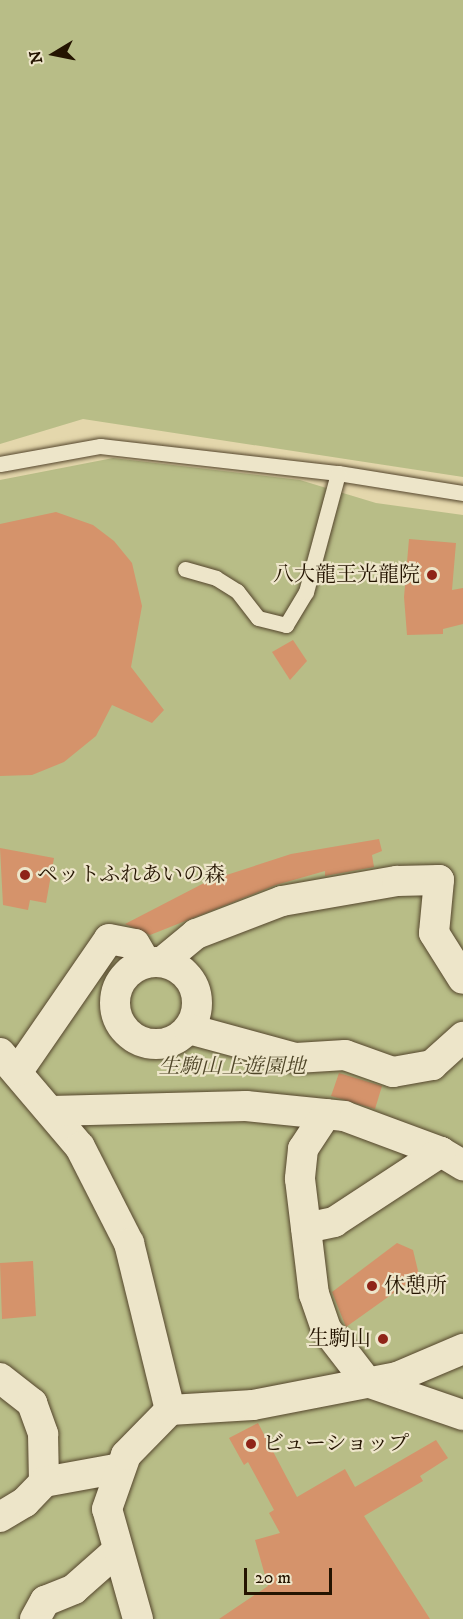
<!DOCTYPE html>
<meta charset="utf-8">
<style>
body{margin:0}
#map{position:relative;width:463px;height:1619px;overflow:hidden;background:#e4d7ac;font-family:"IM FELL DW Pica","Noto Serif JP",serif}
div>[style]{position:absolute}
.green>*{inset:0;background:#b8bd87}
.building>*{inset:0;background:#d5936b}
.roads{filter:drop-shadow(0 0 2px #54452c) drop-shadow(0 0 2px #54452c)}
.lane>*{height:15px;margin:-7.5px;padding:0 7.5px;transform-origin:7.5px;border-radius:7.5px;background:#ede5c9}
.street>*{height:30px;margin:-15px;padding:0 15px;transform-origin:15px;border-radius:15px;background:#ede5c9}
.street>.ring{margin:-15px;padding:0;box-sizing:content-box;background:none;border:30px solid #ede5c9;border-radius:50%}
.dots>*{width:16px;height:16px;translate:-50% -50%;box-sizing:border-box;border:3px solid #ede5c9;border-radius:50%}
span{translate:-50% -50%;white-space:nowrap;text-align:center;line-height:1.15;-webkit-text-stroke:4.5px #ede5c9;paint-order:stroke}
.poi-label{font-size:21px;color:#241401}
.right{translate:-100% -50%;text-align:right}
.left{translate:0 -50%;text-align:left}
.park-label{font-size:21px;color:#504729;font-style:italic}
.north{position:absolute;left:24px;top:24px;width:60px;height:60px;-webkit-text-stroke:4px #ede5c9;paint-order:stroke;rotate:260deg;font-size:16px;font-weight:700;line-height:24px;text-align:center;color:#241401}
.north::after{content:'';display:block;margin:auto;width:21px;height:27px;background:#241401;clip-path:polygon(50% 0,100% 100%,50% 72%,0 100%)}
.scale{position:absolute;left:244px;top:1568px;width:88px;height:27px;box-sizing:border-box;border:3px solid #241401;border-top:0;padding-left:8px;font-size:18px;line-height:21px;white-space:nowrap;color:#241401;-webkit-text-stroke:4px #ede5c9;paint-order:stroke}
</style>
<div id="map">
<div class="green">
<i style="clip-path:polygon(0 0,463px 0,463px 477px,83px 419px,0 444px)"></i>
<i style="clip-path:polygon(113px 458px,300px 480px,376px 503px,463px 515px,463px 1619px,0 1619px,0 480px)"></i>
</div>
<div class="building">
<i style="clip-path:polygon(56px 512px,93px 525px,114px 541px,132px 563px,142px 606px,131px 667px,164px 710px,152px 723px,112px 705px,96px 736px,64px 762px,32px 775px,0 776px,0 524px)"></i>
<i style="clip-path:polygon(409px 539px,456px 543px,452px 590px,463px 588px,463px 624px,443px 629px,443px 634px,407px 635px,404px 597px)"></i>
<i style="clip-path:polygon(293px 640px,307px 661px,290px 680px,272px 652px)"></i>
<i style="clip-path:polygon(379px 839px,382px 851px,372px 855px,374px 867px,325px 876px,325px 871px,276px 885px,150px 935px,125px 924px,208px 881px,291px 854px)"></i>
<i style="clip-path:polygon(0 848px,54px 858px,46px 903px,30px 900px,28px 910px,3px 905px)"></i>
<i style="clip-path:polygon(339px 1073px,382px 1086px,375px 1109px,331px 1096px)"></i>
<i style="clip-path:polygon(397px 1243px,413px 1250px,419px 1275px,346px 1327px,332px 1292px)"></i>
<i style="clip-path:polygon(33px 1261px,36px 1316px,2px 1319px,0 1263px)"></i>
<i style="clip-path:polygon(258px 1423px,297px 1497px,345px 1469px,355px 1487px,436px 1440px,448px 1458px,420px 1476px,423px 1481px,364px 1516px,430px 1619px,219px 1619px,268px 1586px,255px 1540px,280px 1533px,269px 1513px,274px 1510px,248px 1462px,244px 1465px,229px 1438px)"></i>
</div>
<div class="roads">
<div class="lane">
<i style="left:0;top:464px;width:102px;rotate:-10.2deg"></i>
<i style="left:100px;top:446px;width:240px;rotate:6.5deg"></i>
<i style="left:338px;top:473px;width:127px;rotate:9.1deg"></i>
<i style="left:185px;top:569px;width:32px;rotate:16deg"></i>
<i style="left:216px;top:578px;width:25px;rotate:32deg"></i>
<i style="left:237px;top:591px;width:34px;rotate:52deg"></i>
<i style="left:258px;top:618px;width:29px;rotate:14deg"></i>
<i style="left:286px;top:625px;width:39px;rotate:-59deg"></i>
<i style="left:306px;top:592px;width:123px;rotate:-74.9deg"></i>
</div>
<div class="street">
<i class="ring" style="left:115px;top:962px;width:52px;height:52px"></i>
<i style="left:162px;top:962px;width:44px;rotate:-39.5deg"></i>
<i style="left:196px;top:934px;width:92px;rotate:-21deg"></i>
<i style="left:282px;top:901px;width:117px;rotate:-9.9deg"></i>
<i style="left:397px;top:881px;width:42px;rotate:-1.4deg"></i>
<i style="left:439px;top:880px;width:53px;rotate:95.4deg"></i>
<i style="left:434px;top:933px;width:54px;rotate:57.8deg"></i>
<i style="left:189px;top:1029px;width:111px;rotate:15.2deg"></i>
<i style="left:296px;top:1058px;width:49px;rotate:-3.5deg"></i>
<i style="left:345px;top:1055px;width:51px;rotate:19.5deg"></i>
<i style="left:393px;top:1072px;width:40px;rotate:-10deg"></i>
<i style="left:432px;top:1065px;width:42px;rotate:-42.1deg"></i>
<i style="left:0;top:1053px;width:123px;rotate:49.6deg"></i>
<i style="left:80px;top:1147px;width:108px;rotate:63deg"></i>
<i style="left:129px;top:1243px;width:172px;rotate:76.2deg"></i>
<i style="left:18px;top:1071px;width:160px;rotate:-55.4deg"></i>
<i style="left:109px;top:939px;width:26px;rotate:11deg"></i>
<i style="left:135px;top:944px;width:22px;rotate:60deg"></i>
<i style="left:51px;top:1111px;width:195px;rotate:-1.5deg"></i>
<i style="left:246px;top:1106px;width:99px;rotate:5.8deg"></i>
<i style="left:344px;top:1116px;width:103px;rotate:20.4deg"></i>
<i style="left:441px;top:1152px;width:26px;rotate:31deg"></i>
<i style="left:326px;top:1114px;width:42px;rotate:123.3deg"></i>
<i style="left:303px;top:1149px;width:30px;rotate:96deg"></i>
<i style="left:300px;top:1179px;width:116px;rotate:83.1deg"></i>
<i style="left:314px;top:1294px;width:37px;rotate:71deg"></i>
<i style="left:326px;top:1329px;width:67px;rotate:52.3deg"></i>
<i style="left:367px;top:1382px;width:102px;rotate:19deg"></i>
<i style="left:306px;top:1228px;width:29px;rotate:-12deg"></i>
<i style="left:334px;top:1222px;width:128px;rotate:-33.2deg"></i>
<i style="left:0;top:1378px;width:41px;rotate:38deg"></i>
<i style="left:32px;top:1403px;width:33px;rotate:70deg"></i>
<i style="left:43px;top:1434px;width:48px;rotate:88.8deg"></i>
<i style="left:44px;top:1482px;width:78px;rotate:-10.3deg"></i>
<i style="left:0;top:1517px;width:29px;rotate:-31deg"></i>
<i style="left:25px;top:1502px;width:28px;rotate:-46deg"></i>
<i style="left:35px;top:1619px;width:21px;rotate:-61deg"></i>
<i style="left:45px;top:1601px;width:31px;rotate:-22deg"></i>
<i style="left:74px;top:1589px;width:57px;rotate:-41.5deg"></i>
<i style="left:138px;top:1619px;width:114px;rotate:-105.7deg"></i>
<i style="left:107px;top:1509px;width:57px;rotate:-70.6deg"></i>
<i style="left:126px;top:1455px;width:63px;rotate:-45.6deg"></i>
<i style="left:170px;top:1410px;width:83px;rotate:-3.4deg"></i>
<i style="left:253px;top:1405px;width:147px;rotate:-11deg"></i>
<i style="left:397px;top:1377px;width:72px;rotate:-23deg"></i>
</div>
</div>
<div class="dots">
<i style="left:432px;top:575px;background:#8f2418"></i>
<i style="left:25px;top:875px;background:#8f2418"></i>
<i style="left:372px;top:1286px;background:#8f2418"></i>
<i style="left:383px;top:1339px;background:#8f2418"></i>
<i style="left:251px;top:1444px;background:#8f2418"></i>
</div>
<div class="poi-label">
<span class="right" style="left:420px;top:575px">八大龍王光龍院</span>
<span class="left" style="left:37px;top:875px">ペットふれあいの森</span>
<span class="left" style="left:384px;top:1286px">休憩所</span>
<span class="right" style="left:371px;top:1339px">生駒山</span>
<span class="left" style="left:263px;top:1444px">ビューショップ</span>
</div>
<div class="park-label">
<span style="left:232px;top:1067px">生駒山上遊園地</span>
</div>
<div class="north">N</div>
<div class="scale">20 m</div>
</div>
